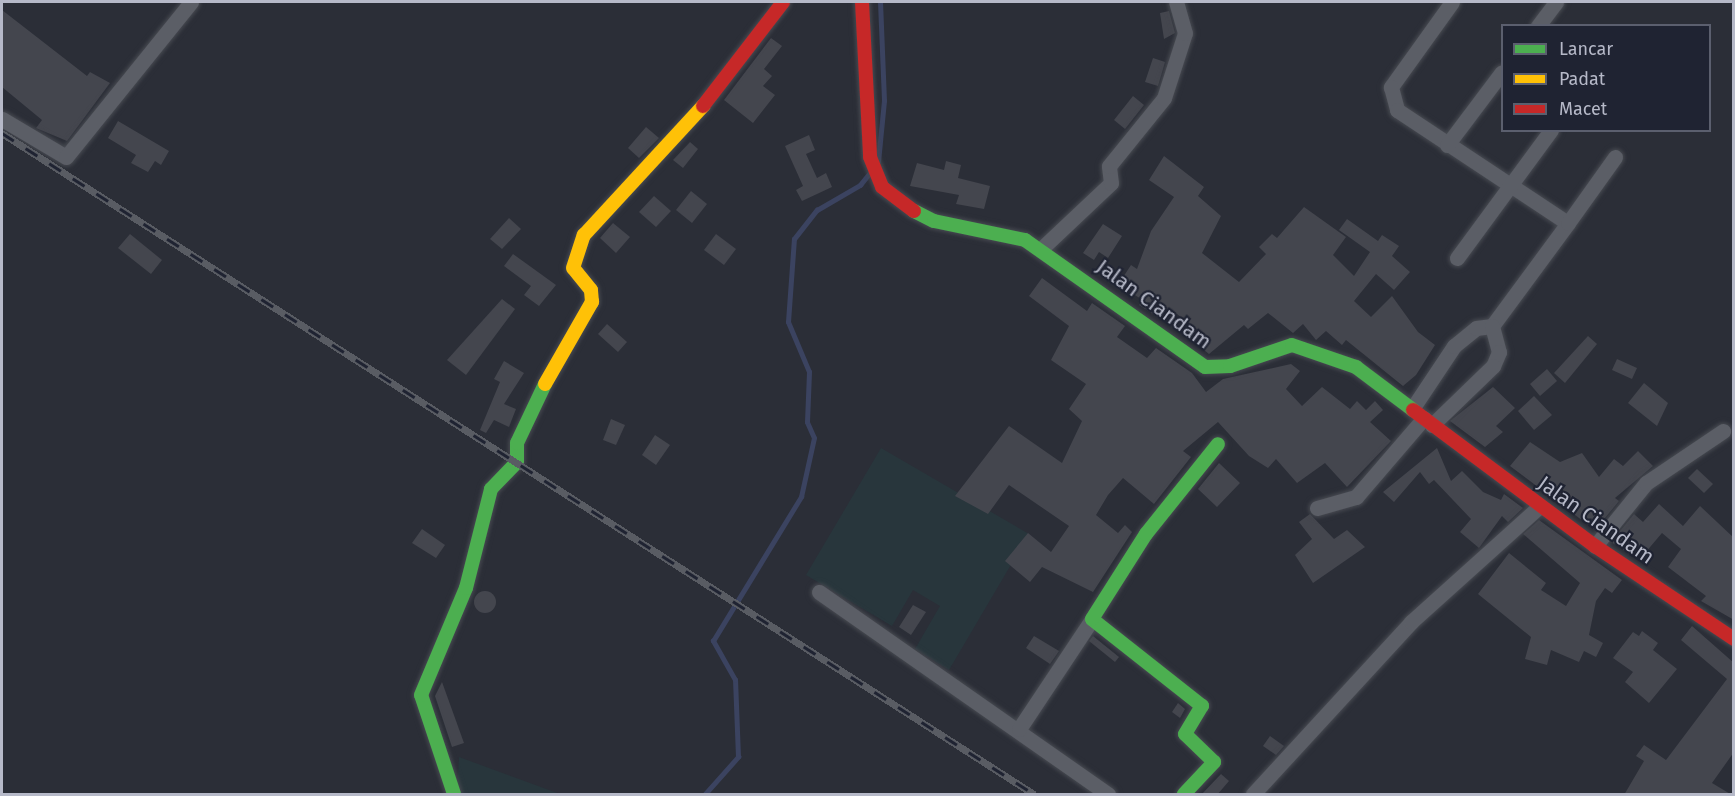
<!DOCTYPE html>
<style>
body{margin:0}
#map{position:relative;width:1735px;height:796px;overflow:hidden;background:#2b2e37;font-family:"Fira Sans",sans-serif}
div>[style]{position:absolute}
.green>*{inset:0;background:#28363c}
.stream>*{height:4.5px;margin:-2.25px;padding:0 2.25px;transform-origin:2.25px;border-radius:2.25px;background:#3b4360}
.building>*{inset:0;background:#44464e}
.round{border-radius:50%}
.roads{filter:drop-shadow(0 0 2px #474a51) drop-shadow(0 0 2px #474a51)}
.street>*{height:15px;margin:-7.5px;padding:0 7.5px;transform-origin:7.5px;border-radius:7.5px;background:#5b5e66}
.fast>*{height:14px;margin:-7px;padding:0 7px;transform-origin:7px;border-radius:7px;background:#4caf50}
.slow>*{height:14px;margin:-7px;padding:0 7px;transform-origin:7px;border-radius:7px;background:#ffc107}
.jam>*{height:14px;margin:-7px;padding:0 7px;transform-origin:7px;border-radius:7px;background:#c62828}
.rail>*{height:7px;margin-top:-3.5px;transform-origin:0;background:repeating-linear-gradient(90deg,#1f2332 0 14px,#595c63 0 28px);box-sizing:border-box;border-block:2px solid #595c63}
span{translate:-50% -50%;white-space:nowrap;text-align:center;line-height:1.15;-webkit-text-stroke:4.5px #1f2332;paint-order:stroke}
.street-label{font-size:21px;color:#b6b9c8}
.frame{position:absolute;inset:0;border:3px solid #b6b9c8;pointer-events:none}
.legend{position:absolute;left:1501px;top:24px;width:210px;height:108px;box-sizing:border-box;background:#1f2332;border:2px solid #5b5f6e;margin:0;padding:8px 10px;list-style:none;font-size:18px;color:#b6b9c8}
.legend li{display:flex;align-items:center;gap:12px;height:30px}
.legend b{width:30px;border:2px solid #5b5f6e}
</style>
<div id="map">
<div class="green">
<i style="clip-path:polygon(881px 448px,1029px 534px,949px 670px,915px 649px,940px 606px,913px 590px,892px 626px,806px 575px)"></i>
<i style="clip-path:polygon(459px 757px,560px 794px,457px 794px)"></i>
</div>
<div class="stream">
<i style="left:878px;top:162px;width:61px;rotate:-84.4deg"></i>
<i style="left:884px;top:101px;width:99px;rotate:-92.3deg"></i>
<i style="left:705px;top:794px;width:50px;rotate:-48.3deg"></i>
<i style="left:738px;top:757px;width:77px;rotate:-92.2deg"></i>
<i style="left:735px;top:680px;width:45px;rotate:-119.4deg"></i>
<i style="left:713px;top:641px;width:169px;rotate:-58.6deg"></i>
<i style="left:801px;top:497px;width:60px;rotate:-77.6deg"></i>
<i style="left:814px;top:438px;width:17px;rotate:-114deg"></i>
<i style="left:807px;top:422px;width:50px;rotate:-87.7deg"></i>
<i style="left:809px;top:372px;width:54px;rotate:-112.8deg"></i>
<i style="left:788px;top:322px;width:83px;rotate:-85.9deg"></i>
<i style="left:794px;top:239px;width:37px;rotate:-52deg"></i>
<i style="left:817px;top:210px;width:50px;rotate:-30.2deg"></i>
<i style="left:860px;top:185px;width:14px;rotate:-51deg"></i>
</div>
<div class="building">
<i style="clip-path:polygon(2px 10px,87px 76px,90px 72px,110px 83px,67px 141px,36px 128px,42px 120px,2px 87px)"></i>
<i style="clip-path:polygon(1169px 11px,1175px 33px,1164px 39px,1160px 13px)"></i>
<i style="clip-path:polygon(771px 38px,782px 46px,764px 69px,772px 76px,763px 86px,775px 95px,753px 123px,724px 100px)"></i>
<i style="clip-path:polygon(1153px 58px,1165px 62px,1158px 86px,1145px 82px)"></i>
<i style="clip-path:polygon(1133px 96px,1144px 105px,1125px 129px,1114px 120px)"></i>
<i style="clip-path:polygon(118px 121px,169px 151px,161px 165px,155px 161px,148px 172px,131px 163px,136px 155px,108px 138px)"></i>
<i style="clip-path:polygon(646px 127px,659px 138px,639px 158px,628px 148px)"></i>
<i style="clip-path:polygon(809px 135px,815px 150px,806px 154px,817px 178px,826px 173px,832px 187px,802px 201px,796px 190px,803px 186px,785px 146px)"></i>
<i style="clip-path:polygon(690px 142px,698px 149px,683px 168px,673px 160px)"></i>
<i style="clip-path:polygon(1164px 156px,1204px 187px,1198px 196px,1221px 216px,1202px 253px,1239px 282px,1266px 254px,1259px 247px,1272px 234px,1277px 238px,1304px 207px,1346px 237px,1333px 255px,1354px 276px,1370px 252px,1339px 230px,1347px 219px,1378px 241px,1382px 235px,1399px 246px,1392px 256px,1410px 272px,1394px 290px,1376px 274px,1354px 301px,1371px 317px,1392px 296px,1418px 332px,1435px 345px,1416px 375px,1403px 386px,1346px 340px,1342px 345px,1326px 331px,1316px 340px,1303px 324px,1293px 333px,1268px 313px,1248px 329px,1244px 325px,1209px 354px,1194px 342px,1203px 334px,1177px 314px,1168px 324px,1139px 305px,1143px 300px,1118px 285px,1131px 265px,1137px 269px,1151px 231px,1174px 197px,1149px 180px)"></i>
<i style="clip-path:polygon(946px 161px,961px 165px,958px 178px,990px 186px,984px 209px,956px 204px,959px 195px,910px 186px,917px 163px,944px 170px)"></i>
<i style="clip-path:polygon(691px 191px,707px 204px,692px 223px,676px 210px)"></i>
<i style="clip-path:polygon(654px 196px,671px 211px,656px 227px,639px 212px)"></i>
<i style="clip-path:polygon(509px 218px,521px 229px,502px 249px,490px 239px)"></i>
<i style="clip-path:polygon(613px 223px,630px 237px,616px 253px,600px 238px)"></i>
<i style="clip-path:polygon(1103px 224px,1122px 236px,1108px 258px,1099px 252px,1094px 260px,1083px 253px)"></i>
<i style="clip-path:polygon(130px 234px,162px 260px,151px 274px,118px 248px)"></i>
<i style="clip-path:polygon(716px 234px,736px 249px,724px 265px,704px 250px)"></i>
<i style="clip-path:polygon(513px 254px,556px 285px,539px 306px,524px 295px,531px 286px,504px 266px)"></i>
<i style="clip-path:polygon(1042px 278px,1087px 311px,1092px 303px,1125px 326px,1117px 337px,1147px 358px,1156px 348px,1192px 373px,1206px 392px,1223px 379px,1291px 364px,1300px 371px,1286px 389px,1302px 406px,1322px 387px,1350px 409px,1357px 401px,1366px 410px,1375px 401px,1383px 410px,1370px 422px,1391px 441px,1347px 487px,1325px 463px,1297px 483px,1276px 459px,1268px 468px,1249px 456px,1218px 422px,1183px 451px,1191px 457px,1154px 504px,1123px 478px,1108px 495px,1096px 515px,1118px 533px,1125px 525px,1132px 532px,1093px 592px,1042px 567px,1030px 582px,1005px 561px,1028px 533px,1051px 552px,1069px 526px,1009px 485px,988px 514px,955px 496px,1009px 426px,1062px 463px,1082px 421px,1069px 409px,1086px 384px,1051px 360px,1069px 326px,1029px 296px)"></i>
<i style="clip-path:polygon(502px 299px,515px 309px,466px 375px,447px 360px)"></i>
<i style="clip-path:polygon(607px 324px,627px 342px,618px 352px,598px 334px)"></i>
<i style="clip-path:polygon(1588px 336px,1597px 344px,1565px 383px,1554px 373px)"></i>
<i style="clip-path:polygon(1617px 359px,1637px 368px,1632px 379px,1612px 370px)"></i>
<i style="clip-path:polygon(504px 361px,524px 373px,504px 404px,516px 409px,509px 427px,494px 420px,486px 433px,480px 430px,500px 382px,494px 379px)"></i>
<i style="clip-path:polygon(1547px 369px,1557px 381px,1540px 396px,1530px 384px)"></i>
<i style="clip-path:polygon(1644px 383px,1668px 403px,1657px 426px,1628px 403px)"></i>
<i style="clip-path:polygon(1493px 387px,1515px 408px,1496px 426px,1503px 432px,1485px 447px,1450px 421px)"></i>
<i style="clip-path:polygon(1534px 396px,1552px 415px,1534px 430px,1518px 411px)"></i>
<i style="clip-path:polygon(611px 419px,625px 425px,616px 445px,603px 440px)"></i>
<i style="clip-path:polygon(655px 435px,670px 445px,656px 465px,642px 455px)"></i>
<i style="clip-path:polygon(1530px 442px,1560px 462px,1582px 453px,1599px 477px,1614px 459px,1623px 466px,1638px 451px,1653px 466px,1615px 498px,1619px 501px,1595px 530px,1510px 466px)"></i>
<i style="clip-path:polygon(1437px 448px,1451px 481px,1462px 471px,1483px 492px,1501px 500px,1504px 494px,1523px 508px,1508px 522px,1502px 516px,1479px 548px,1460px 532px,1471px 519px,1434px 480px,1429px 484px,1420px 472px,1394px 502px,1383px 492px)"></i>
<i style="clip-path:polygon(1219px 463px,1240px 483px,1217px 507px,1198px 489px,1185px 505px)"></i>
<i style="clip-path:polygon(1697px 469px,1713px 484px,1704px 493px,1688px 478px)"></i>
<i style="clip-path:polygon(1659px 504px,1683px 526px,1700px 506px,1734px 538px,1734px 620px,1701px 601px,1706px 596px,1668px 567px,1681px 549px,1662px 533px,1639px 560px,1611px 542px,1634px 514px,1643px 522px)"></i>
<i style="clip-path:polygon(1310px 514px,1334px 539px,1347px 530px,1365px 547px,1313px 583px,1295px 555px,1312px 539px,1299px 522px)"></i>
<i style="clip-path:polygon(1539px 520px,1622px 580px,1612px 593px,1605px 588px,1596px 601px,1589px 635px,1603px 643px,1596px 657px,1584px 651px,1579px 662px,1551px 650px,1547px 665px,1525px 659px,1531px 637px,1478px 594px,1509px 553px,1546px 583px,1541px 590px,1566px 606px,1580px 583px,1523px 534px)"></i>
<i style="clip-path:polygon(422px 529px,445px 545px,436px 558px,412px 543px)"></i>
<i class="round" style="left:474px;top:591px;width:22px;height:22px"></i>
<i style="clip-path:polygon(913px 605px,926px 612px,911px 635px,899px 627px)"></i>
<i style="clip-path:polygon(1692px 626px,1734px 663px,1734px 752px,1712px 783px,1732px 795px,1624px 795px,1644px 761px,1636px 756px,1644px 745px,1666px 760px,1727px 679px,1681px 640px)"></i>
<i style="clip-path:polygon(1642px 631px,1658px 643px,1653px 650px,1677px 669px,1649px 703px,1625px 682px,1633px 672px,1613px 658px,1633px 632px,1639px 636px)"></i>
<i style="clip-path:polygon(1034px 636px,1059px 651px,1050px 664px,1026px 648px)"></i>
<i style="clip-path:polygon(1093px 636px,1119px 657px,1115px 662px,1089px 641px)"></i>
<i style="clip-path:polygon(442px 682px,464px 743px,452px 747px,435px 696px)"></i>
<i style="clip-path:polygon(1178px 703px,1185px 709px,1180px 718px,1172px 712px)"></i>
<i style="clip-path:polygon(1270px 736px,1284px 746px,1276px 755px,1263px 746px)"></i>
<i style="clip-path:polygon(1221px 774px,1229px 781px,1217px 795px,1201px 795px)"></i>
</div>
<div class="roads">
<div class="street">
<i style="left:1452px;top:2px;width:105px;rotate:125.7deg"></i>
<i style="left:1391px;top:87px;width:24px;rotate:75deg"></i>
<i style="left:1397px;top:110px;width:205px;rotate:33.5deg"></i>
<i style="left:1568px;top:223px;width:128px;rotate:126.4deg"></i>
<i style="left:1538px;top:26px;width:30px;rotate:-53deg"></i>
<i style="left:2px;top:119px;width:74px;rotate:30.7deg"></i>
<i style="left:66px;top:157px;width:199px;rotate:-51.1deg"></i>
<i style="left:1447px;top:145px;width:91px;rotate:-53deg"></i>
<i style="left:1568px;top:223px;width:81px;rotate:-54.5deg"></i>
<i style="left:1041px;top:249px;width:96px;rotate:-43.3deg"></i>
<i style="left:1111px;top:183px;width:17px;rotate:-97deg"></i>
<i style="left:1109px;top:166px;width:87px;rotate:-51deg"></i>
<i style="left:1164px;top:98px;width:68px;rotate:-72.1deg"></i>
<i style="left:1185px;top:33px;width:32px;rotate:-106deg"></i>
<i style="left:1457px;top:258px;width:159px;rotate:-53.7deg"></i>
<i style="left:1412px;top:409px;width:76px;rotate:-56.3deg"></i>
<i style="left:1454px;top:346px;width:28px;rotate:-39deg"></i>
<i style="left:1476px;top:328px;width:16px;rotate:-7deg"></i>
<i style="left:1492px;top:326px;width:27px;rotate:75deg"></i>
<i style="left:1499px;top:352px;width:15px;rotate:113deg"></i>
<i style="left:1493px;top:366px;width:85px;rotate:136deg"></i>
<i style="left:1317px;top:508px;width:41px;rotate:-15.8deg"></i>
<i style="left:1356px;top:497px;width:104px;rotate:-49.3deg"></i>
<i style="left:1595px;top:546px;width:81px;rotate:-51deg"></i>
<i style="left:1646px;top:483px;width:93px;rotate:-34deg"></i>
<i style="left:819px;top:592px;width:353px;rotate:35deg"></i>
<i style="left:1019px;top:729px;width:132px;rotate:-56.4deg"></i>
<i style="left:1253px;top:794px;width:234px;rotate:-47.4deg"></i>
<i style="left:1411px;top:622px;width:173px;rotate:-42deg"></i>
</div>
<div class="fast">
<i style="left:914px;top:211px;width:22px;rotate:27deg"></i>
<i style="left:934px;top:221px;width:93px;rotate:11.8deg"></i>
<i style="left:1025px;top:240px;width:220px;rotate:35.2deg"></i>
<i style="left:1205px;top:367px;width:25px;rotate:-2deg"></i>
<i style="left:1230px;top:366px;width:65px;rotate:-18.7deg"></i>
<i style="left:1292px;top:345px;width:68px;rotate:19deg"></i>
<i style="left:1356px;top:367px;width:71px;rotate:37deg"></i>
<i style="left:454px;top:794px;width:104px;rotate:-108.4deg"></i>
<i style="left:421px;top:695px;width:116px;rotate:-67.2deg"></i>
<i style="left:466px;top:588px;width:102px;rotate:-75.8deg"></i>
<i style="left:491px;top:489px;width:37px;rotate:-46deg"></i>
<i style="left:517px;top:462px;width:19px;rotate:-90deg"></i>
<i style="left:517px;top:443px;width:65px;rotate:-64.6deg"></i>
<i style="left:1184px;top:794px;width:44px;rotate:-46.8deg"></i>
<i style="left:1214px;top:762px;width:40px;rotate:-136deg"></i>
<i style="left:1185px;top:734px;width:33px;rotate:-59deg"></i>
<i style="left:1202px;top:706px;width:140px;rotate:-141.7deg"></i>
<i style="left:1092px;top:619px;width:101px;rotate:-57.6deg"></i>
<i style="left:1146px;top:534px;width:115px;rotate:-51.3deg"></i>
</div>
<div class="slow">
<i style="left:545px;top:384px;width:95px;rotate:-60.2deg"></i>
<i style="left:592px;top:302px;width:12px;rotate:-95deg"></i>
<i style="left:591px;top:290px;width:28px;rotate:-129deg"></i>
<i style="left:573px;top:268px;width:35px;rotate:-72deg"></i>
<i style="left:584px;top:235px;width:176px;rotate:-47.3deg"></i>
</div>
<div class="jam">
<i style="left:862px;top:2px;width:155px;rotate:87deg"></i>
<i style="left:870px;top:157px;width:32px;rotate:68deg"></i>
<i style="left:882px;top:187px;width:40px;rotate:37deg"></i>
<i style="left:703px;top:106px;width:131px;rotate:-52.4deg"></i>
<i style="left:1413px;top:410px;width:227px;rotate:36.8deg"></i>
<i style="left:1595px;top:546px;width:167px;rotate:33.8deg"></i>
</div>
</div>
<div class="rail">
<i style="left:2px;top:133px;width:1226px;rotate:32.64deg"></i>
</div>
<div class="street-label">
<span style="left:1154px;top:304px;rotate:36deg">Jalan Ciandam</span>
<span style="left:1596px;top:520px;rotate:35deg">Jalan Ciandam</span>
</div>
<div class="frame"></div>
<ul class="legend">
<li><b style="height:8px;background:#4caf50"></b>Lancar</li>
<li><b style="height:8px;background:#ffc107"></b>Padat</li>
<li><b style="height:8px;background:#c62828"></b>Macet</li>
</ul>
</div>
